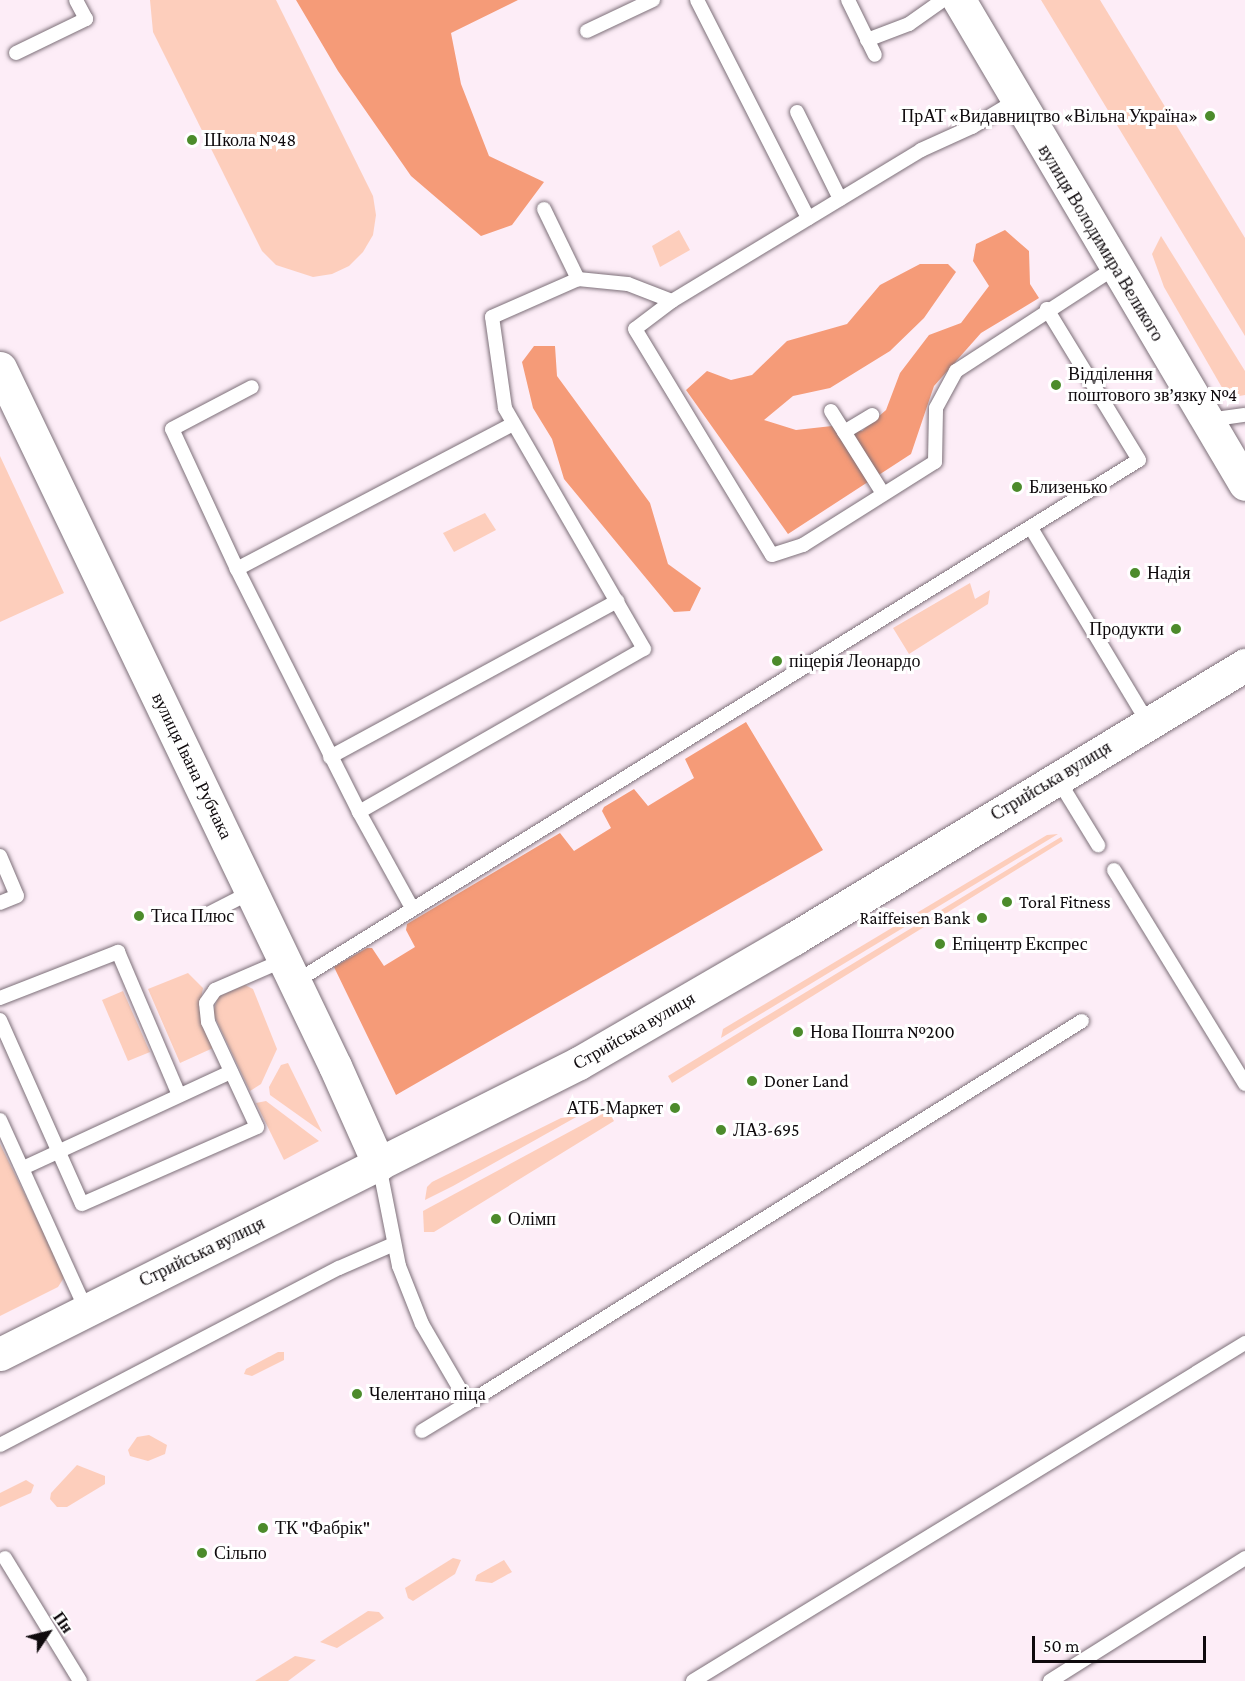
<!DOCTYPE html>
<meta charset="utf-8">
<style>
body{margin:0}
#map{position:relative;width:1245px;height:1681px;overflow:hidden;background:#fdedf7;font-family:"Crimson Pro",serif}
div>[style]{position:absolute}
.green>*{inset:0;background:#fdcebc}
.forest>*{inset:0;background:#f59b78}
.roads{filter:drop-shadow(0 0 2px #7d7079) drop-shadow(0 0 2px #7d7079)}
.lane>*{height:14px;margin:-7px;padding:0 7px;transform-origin:7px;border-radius:7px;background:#fff}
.secondary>*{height:33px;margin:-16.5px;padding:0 16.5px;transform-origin:16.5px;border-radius:16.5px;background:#fff}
.primary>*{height:33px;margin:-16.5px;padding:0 16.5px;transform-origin:16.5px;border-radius:16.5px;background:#fff}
.dots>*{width:16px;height:16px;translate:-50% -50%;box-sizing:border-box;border:3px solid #fff;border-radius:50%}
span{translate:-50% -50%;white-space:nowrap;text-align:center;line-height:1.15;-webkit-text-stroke:6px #fff;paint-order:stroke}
.poi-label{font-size:18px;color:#0f0a0d}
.right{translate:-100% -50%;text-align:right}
.left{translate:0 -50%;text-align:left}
.street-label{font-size:18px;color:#0f0a0d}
.north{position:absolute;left:18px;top:1603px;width:60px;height:60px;-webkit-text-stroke:4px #fff;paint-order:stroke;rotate:55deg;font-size:16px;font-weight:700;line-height:24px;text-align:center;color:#0f0a0d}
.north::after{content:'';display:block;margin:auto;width:21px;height:27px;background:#0f0a0d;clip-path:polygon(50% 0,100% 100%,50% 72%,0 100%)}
.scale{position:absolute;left:1032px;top:1636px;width:174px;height:27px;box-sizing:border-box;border:3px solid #0f0a0d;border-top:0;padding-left:8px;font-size:18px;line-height:21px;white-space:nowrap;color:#0f0a0d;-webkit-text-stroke:4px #fff;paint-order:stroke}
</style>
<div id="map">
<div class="green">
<i style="clip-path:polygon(150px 0,276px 0,373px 196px,376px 215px,373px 235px,363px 252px,349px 266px,332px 274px,313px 277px,276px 265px,262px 251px,153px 32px)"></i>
<i style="clip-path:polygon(1041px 0,1100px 0,1245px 238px,1245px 336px)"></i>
<i style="clip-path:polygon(679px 230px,690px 250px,660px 267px,652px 246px)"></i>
<i style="clip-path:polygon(1161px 236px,1245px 371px,1245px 395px,1228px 398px,1164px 287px,1152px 254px)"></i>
<i style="clip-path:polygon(0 456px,64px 593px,0 622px)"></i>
<i style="clip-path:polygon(485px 513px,496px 530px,454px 552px,443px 533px)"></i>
<i style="clip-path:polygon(970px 583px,975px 599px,990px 590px,988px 604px,909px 654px,893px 628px)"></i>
<i style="clip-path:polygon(1058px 834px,721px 1038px,723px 1029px,1047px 835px)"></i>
<i style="clip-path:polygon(1061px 837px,1063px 841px,672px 1083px,668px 1076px)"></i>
<i style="clip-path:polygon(188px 973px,203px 988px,199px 1009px,213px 1048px,180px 1063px,148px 989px)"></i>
<i style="clip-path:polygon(245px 985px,253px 989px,277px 1049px,261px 1084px,250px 1091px,213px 1013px,218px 997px)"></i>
<i style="clip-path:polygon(123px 991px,150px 1052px,128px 1061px,102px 1000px)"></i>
<i style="clip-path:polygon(288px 1063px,322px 1132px,270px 1095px,269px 1087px,281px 1065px)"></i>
<i style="clip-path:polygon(266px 1101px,319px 1141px,284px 1160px,256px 1103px)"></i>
<i style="clip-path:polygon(608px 1111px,614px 1121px,434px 1232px,424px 1232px,423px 1211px)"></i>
<i style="clip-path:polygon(578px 1116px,453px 1186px,425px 1200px,427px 1187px,432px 1182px,561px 1118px)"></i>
<i style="clip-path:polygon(0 1144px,65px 1276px,58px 1287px,0 1316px)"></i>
<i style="clip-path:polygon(278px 1352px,284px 1352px,284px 1360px,252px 1376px,244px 1374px,246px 1369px)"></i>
<i style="clip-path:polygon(149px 1435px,167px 1445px,165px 1454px,148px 1461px,130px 1456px,128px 1450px,137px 1437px)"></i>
<i style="clip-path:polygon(77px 1465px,105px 1476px,105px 1484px,67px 1507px,57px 1507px,50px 1499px,51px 1493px)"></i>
<i style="clip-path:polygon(26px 1480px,34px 1485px,31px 1493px,0 1507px,0 1493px)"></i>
<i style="clip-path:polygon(453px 1558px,461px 1560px,455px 1574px,413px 1601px,408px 1598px,405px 1588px)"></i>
<i style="clip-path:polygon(504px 1560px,512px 1572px,492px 1583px,475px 1581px,477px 1575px)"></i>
<i style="clip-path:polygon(368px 1611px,379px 1612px,384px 1618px,337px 1648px,320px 1642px)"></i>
<i style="clip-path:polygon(295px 1656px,316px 1660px,288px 1681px,255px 1681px)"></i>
</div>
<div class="forest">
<i style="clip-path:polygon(296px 0,518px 0,451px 33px,461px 84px,489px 156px,544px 182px,512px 225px,481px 236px,411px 176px,338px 71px)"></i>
<i style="clip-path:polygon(1005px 230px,1029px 251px,1030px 284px,1039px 298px,981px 333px,934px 386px,911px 454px,788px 534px,686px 390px,707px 371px,731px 380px,752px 375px,787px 341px,847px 324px,880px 285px,920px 264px,948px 264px,956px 272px,924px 318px,890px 351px,830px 388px,793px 396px,764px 420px,796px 430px,832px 426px,862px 431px,886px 410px,900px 373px,929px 335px,961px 323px,989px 286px,973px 261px,976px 244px)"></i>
<i style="clip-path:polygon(534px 346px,555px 346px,557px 376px,650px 503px,668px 564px,701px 588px,690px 611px,674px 612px,564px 479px,552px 439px,533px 408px,522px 362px)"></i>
<i style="clip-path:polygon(746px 722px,823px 850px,396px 1095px,334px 967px,367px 948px,372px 948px,384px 966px,415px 947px,406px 930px,407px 924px,560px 833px,574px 851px,611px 828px,602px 811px,604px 807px,634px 789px,648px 806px,694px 778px,685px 759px)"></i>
</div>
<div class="roads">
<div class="lane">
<i style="left:697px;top:0;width:245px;rotate:63deg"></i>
<i style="left:848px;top:0;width:61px;rotate:63.9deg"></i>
<i style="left:587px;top:31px;width:73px;rotate:-25.2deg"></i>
<i style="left:867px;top:40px;width:45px;rotate:-20.9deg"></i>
<i style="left:909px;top:24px;width:42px;rotate:-35.2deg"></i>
<i style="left:16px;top:53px;width:78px;rotate:-25.9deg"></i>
<i style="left:86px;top:19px;width:21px;rotate:-118deg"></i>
<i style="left:797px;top:112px;width:97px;rotate:63.7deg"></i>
<i style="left:544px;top:209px;width:78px;rotate:64.1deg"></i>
<i style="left:672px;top:301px;width:46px;rotate:142.9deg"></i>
<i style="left:635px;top:329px;width:264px;rotate:58.8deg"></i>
<i style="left:772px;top:555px;width:33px;rotate:-18deg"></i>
<i style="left:803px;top:545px;width:156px;rotate:-32.2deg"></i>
<i style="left:935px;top:462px;width:54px;rotate:-88.9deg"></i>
<i style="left:936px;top:408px;width:42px;rotate:-61.6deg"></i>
<i style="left:956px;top:371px;width:191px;rotate:-33deg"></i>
<i style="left:831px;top:411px;width:96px;rotate:57.8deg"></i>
<i style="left:1208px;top:420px;width:37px;rotate:-8deg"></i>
<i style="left:513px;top:424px;width:312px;rotate:152.3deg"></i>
<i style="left:237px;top:569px;width:272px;rotate:63.3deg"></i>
<i style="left:359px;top:812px;width:328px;rotate:-29.8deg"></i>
<i style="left:644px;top:649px;width:278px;rotate:-120deg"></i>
<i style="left:505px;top:408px;width:92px;rotate:-98.1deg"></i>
<i style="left:492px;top:317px;width:94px;rotate:-23.8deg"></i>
<i style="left:578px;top:279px;width:50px;rotate:5.7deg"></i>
<i style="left:628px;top:284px;width:47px;rotate:21.1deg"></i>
<i style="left:672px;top:301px;width:291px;rotate:-31.2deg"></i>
<i style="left:921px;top:150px;width:56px;rotate:-24.3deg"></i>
<i style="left:972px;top:127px;width:52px;rotate:-31deg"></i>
<i style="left:844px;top:432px;width:33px;rotate:-31deg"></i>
<i style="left:1031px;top:528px;width:227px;rotate:59deg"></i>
<i style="left:237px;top:569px;width:154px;rotate:-114.9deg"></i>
<i style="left:172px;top:429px;width:90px;rotate:-27.7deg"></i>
<i style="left:330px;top:757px;width:327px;rotate:-28.5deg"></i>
<i style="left:1057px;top:778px;width:79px;rotate:58.5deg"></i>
<i style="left:359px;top:812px;width:110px;rotate:61.1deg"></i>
<i style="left:0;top:856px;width:43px;rotate:67deg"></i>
<i style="left:17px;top:896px;width:18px;rotate:158deg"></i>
<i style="left:1114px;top:870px;width:251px;rotate:58.5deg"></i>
<i style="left:208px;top:914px;width:48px;rotate:-27.1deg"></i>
<i style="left:295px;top:982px;width:992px;rotate:-31.74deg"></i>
<i style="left:1139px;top:460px;width:177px;rotate:-121.4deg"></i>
<i style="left:0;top:998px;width:127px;rotate:-21.3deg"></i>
<i style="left:118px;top:952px;width:155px;rotate:66.9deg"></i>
<i style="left:0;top:1020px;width:201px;rotate:66deg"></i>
<i style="left:82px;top:1204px;width:191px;rotate:-23.7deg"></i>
<i style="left:257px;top:1127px;width:116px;rotate:-115deg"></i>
<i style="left:208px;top:1022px;width:19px;rotate:-96deg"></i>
<i style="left:206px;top:1003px;width:16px;rotate:-55deg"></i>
<i style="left:215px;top:990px;width:75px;rotate:-23.5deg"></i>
<i style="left:0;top:1120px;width:209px;rotate:65.6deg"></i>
<i style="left:379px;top:1165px;width:103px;rotate:78.8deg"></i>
<i style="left:399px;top:1266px;width:62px;rotate:68.4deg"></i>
<i style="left:422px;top:1324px;width:91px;rotate:59.8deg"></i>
<i style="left:468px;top:1403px;width:723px;rotate:-31.89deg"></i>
<i style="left:23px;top:1168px;width:229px;rotate:-24.8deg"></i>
<i style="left:422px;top:1431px;width:54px;rotate:-31.3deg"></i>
<i style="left:0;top:1445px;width:382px;rotate:-27.6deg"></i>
<i style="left:339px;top:1268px;width:60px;rotate:-23.6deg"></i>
<i style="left:5px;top:1558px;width:144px;rotate:58.6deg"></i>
<i style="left:693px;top:1681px;width:647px;rotate:-31.48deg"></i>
<i style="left:1050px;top:1681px;width:231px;rotate:-32.2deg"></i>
</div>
<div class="secondary">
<i style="left:959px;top:0;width:562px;rotate:59.42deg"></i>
<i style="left:0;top:368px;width:774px;rotate:64.36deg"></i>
<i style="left:335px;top:1066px;width:108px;rotate:66deg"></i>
</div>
<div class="primary">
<i style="left:0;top:1354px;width:648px;rotate:-26.68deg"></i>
<i style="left:579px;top:1063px;width:247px;rotate:-30.1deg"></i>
<i style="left:793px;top:939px;width:529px;rotate:-31.22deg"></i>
</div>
</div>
<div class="dots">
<i style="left:1210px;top:116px;background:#4c8b2b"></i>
<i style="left:192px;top:140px;background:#4c8b2b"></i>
<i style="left:1056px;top:385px;background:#4c8b2b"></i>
<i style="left:1017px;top:487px;background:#4c8b2b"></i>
<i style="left:1135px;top:573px;background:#4c8b2b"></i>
<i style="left:1176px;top:629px;background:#4c8b2b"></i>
<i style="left:777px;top:661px;background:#4c8b2b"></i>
<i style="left:1007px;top:902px;background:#4c8b2b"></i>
<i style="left:139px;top:916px;background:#4c8b2b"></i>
<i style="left:982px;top:918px;background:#4c8b2b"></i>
<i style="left:940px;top:944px;background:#4c8b2b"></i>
<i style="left:798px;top:1032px;background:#4c8b2b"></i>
<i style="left:752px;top:1081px;background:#4c8b2b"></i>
<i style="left:675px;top:1108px;background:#4c8b2b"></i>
<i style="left:721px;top:1130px;background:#4c8b2b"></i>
<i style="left:496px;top:1219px;background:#4c8b2b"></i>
<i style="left:357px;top:1394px;background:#4c8b2b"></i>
<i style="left:263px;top:1528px;background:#4c8b2b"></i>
<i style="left:202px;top:1553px;background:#4c8b2b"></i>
</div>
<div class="poi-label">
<span class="right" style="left:1198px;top:116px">ПрАТ «Видавництво «Вільна Україна»</span>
<span class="left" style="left:204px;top:140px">Школа №48</span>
<span class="left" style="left:1068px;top:385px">Відділення<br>поштового зв’язку №4</span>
<span class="left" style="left:1029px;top:487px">Близенько</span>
<span class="left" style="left:1147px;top:573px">Надія</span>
<span class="right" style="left:1164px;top:629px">Продукти</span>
<span class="left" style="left:789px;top:661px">піцерія Леонардо</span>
<span class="left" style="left:1019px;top:902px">Toral Fitness</span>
<span class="left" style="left:151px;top:916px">Тиса Плюс</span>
<span class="right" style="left:970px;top:918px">Raiffeisen Bank</span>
<span class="left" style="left:952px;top:944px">Епіцентр Експрес</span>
<span class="left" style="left:810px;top:1032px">Нова Пошта №200</span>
<span class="left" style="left:764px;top:1081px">Doner Land</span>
<span class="right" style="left:663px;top:1108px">АТБ-Маркет</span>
<span class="left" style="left:733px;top:1130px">ЛАЗ-695</span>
<span class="left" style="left:508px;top:1219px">Олімп</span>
<span class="left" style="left:369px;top:1394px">Челентано піца</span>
<span class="left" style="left:275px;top:1528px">ТК "Фабрік"</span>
<span class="left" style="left:214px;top:1553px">Сільпо</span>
</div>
<div class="street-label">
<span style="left:1101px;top:243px;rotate:59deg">вулиця Володимира Великого</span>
<span style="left:192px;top:766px;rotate:64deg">вулиця Івана Рубчака</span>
<span style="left:1051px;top:781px;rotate:-31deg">Стрийська вулиця</span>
<span style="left:634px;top:1031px;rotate:-30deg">Стрийська вулиця</span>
<span style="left:202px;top:1252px;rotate:-26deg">Стрийська вулиця</span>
</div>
<div class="north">Пн</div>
<div class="scale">50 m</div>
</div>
